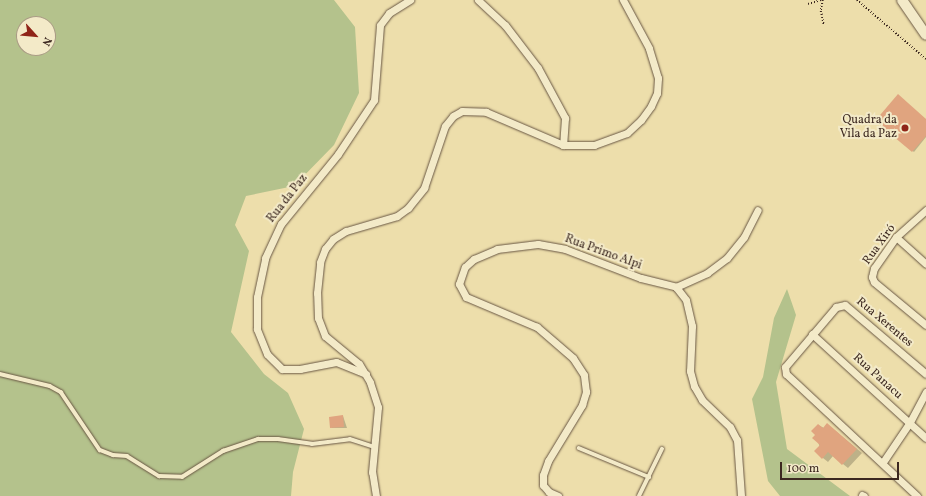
<!DOCTYPE html>
<meta charset="utf-8">
<style>
body{margin:0}
#map{position:relative;width:926px;height:496px;overflow:hidden;background:#eddeab;font-family:Vollkorn,serif}
div>[style]{position:absolute}
.green>*{inset:0;background:#b4c28c}
.shadow>*{inset:0;background:#0003}
.building>*{inset:0;background:#e0a47f}
.path>*{height:1.5px;margin-top:-0.75px;transform-origin:0;background:repeating-linear-gradient(90deg,#3c2820 0 1px,transparent 0 3px)}
.roads{filter:drop-shadow(0 0 1px #685643) drop-shadow(0 0 1px #685643)}
.lane>*{height:3.5px;margin:-1.75px;padding:0 1.75px;transform-origin:1.75px;border-radius:1.75px;background:#f3eac8}
.street>*{height:7px;margin:-3.5px;padding:0 3.5px;transform-origin:3.5px;border-radius:3.5px;background:#f3eac8}
.secondary>*{height:10px;margin:-5px;padding:0 5px;transform-origin:5px;border-radius:5px;background:#f3eac8}
.dots>*{width:11px;height:11px;translate:-50% -50%;box-sizing:border-box;border:2px solid #f3eac8;border-radius:50%}
span{translate:-50% -50%;white-space:nowrap;text-align:center;line-height:1.15;-webkit-text-stroke:4px #f3eac8;paint-order:stroke}
.poi-label{font-size:12px;color:#3c2820}
.right{translate:-100% -50%;text-align:right}
.street-label{font-size:12px;color:#3c2820}
.north{position:absolute;left:16px;top:16px;width:40px;height:40px;box-sizing:border-box;background:#f3eac8;border:1px solid #aa9c85;border-radius:50%;rotate:117deg;font-size:11px;font-weight:700;line-height:16px;text-align:center;color:#3c2820}
.north::after{content:'';display:block;margin:auto;width:14px;height:18px;background:#8f2418;clip-path:polygon(50% 0,100% 100%,50% 72%,0 100%)}
.scale{position:absolute;left:780px;top:462px;width:119px;height:18px;box-sizing:border-box;border:2px solid #3c2820;border-top:0;padding-left:5px;font-size:12px;line-height:14px;white-space:nowrap;color:#3c2820;-webkit-text-stroke:3px #f3eac8;paint-order:stroke}
</style>
<div id="map">
<div class="green">
<i style="clip-path:polygon(evenodd,0 0,334px 0,355px 27px,359px 93px,334px 145px,294px 186px,246px 196px,235px 225px,249px 251px,231px 332px,264px 374px,288px 393px,304px 429px,293px 472px,291px 496px,0 496px,0 0,24px 24px,48px 24px,48px 48px,24px 48px,24px 24px)"></i>
<i style="clip-path:polygon(787px 289px,796px 315px,776px 382px,787px 449px,850px 496px,780px 496px,768px 481px,752px 399px,763px 377px,774px 318px)"></i>
</div>
<div class="shadow">
<i style="clip-path:polygon(926px 120px,926px 137px,914px 152px,876px 121px)"></i>
<i style="clip-path:polygon(343px 416px,347px 428px,331px 428px)"></i>
<i style="clip-path:polygon(827px 424px,862px 453px,848px 468px,833px 456px,828px 462px,823px 458px,816px 435px,818px 425px,824px 428px)"></i>
</div>
<div class="building">
<i style="clip-path:polygon(898px 94px,926px 119px,926px 136px,912px 152px,875px 121px)"></i>
<i style="clip-path:polygon(343px 415px,344px 427px,330px 428px,329px 417px)"></i>
<i style="clip-path:polygon(827px 423px,857px 449px,842px 465px,828px 452px,822px 459px,814px 451px,820px 445px,812px 438px,815px 435px,811px 431px,818px 424px,823px 428px)"></i>
</div>
<div class="path">
<i style="left:823px;top:0;width:11px;rotate:100deg"></i>
<i style="left:821px;top:11px;width:14px;rotate:78deg"></i>
<i style="left:857px;top:0;width:91px;rotate:40.5deg"></i>
<i style="left:808px;top:4px;width:14px;rotate:-17deg"></i>
</div>
<div class="roads">
<div class="lane">
<i style="left:0;top:374px;width:51px;rotate:13.5deg"></i>
<i style="left:50px;top:386px;width:13px;rotate:29deg"></i>
<i style="left:61px;top:392px;width:70px;rotate:56.1deg"></i>
<i style="left:100px;top:450px;width:14px;rotate:21deg"></i>
<i style="left:113px;top:455px;width:14px;rotate:4deg"></i>
<i style="left:127px;top:456px;width:38px;rotate:32deg"></i>
<i style="left:159px;top:476px;width:23px;rotate:2deg"></i>
<i style="left:182px;top:477px;width:49px;rotate:-32.4deg"></i>
<i style="left:223px;top:451px;width:37px;rotate:-19deg"></i>
<i style="left:258px;top:439px;width:20px"></i>
<i style="left:278px;top:439px;width:34px;rotate:8deg"></i>
<i style="left:312px;top:444px;width:38px;rotate:-7deg"></i>
<i style="left:350px;top:439px;width:25px;rotate:18deg"></i>
<i style="left:579px;top:448px;width:76px;rotate:22.5deg"></i>
<i style="left:639px;top:496px;width:52px;rotate:-63.9deg"></i>
</div>
<div class="street">
<i style="left:478px;top:0;width:37px;rotate:43deg"></i>
<i style="left:505px;top:25px;width:54px;rotate:52.5deg"></i>
<i style="left:538px;top:68px;width:57px;rotate:61.6deg"></i>
<i style="left:565px;top:118px;width:27px;rotate:94deg"></i>
<i style="left:926px;top:210px;width:40px;rotate:138deg"></i>
<i style="left:896px;top:237px;width:38px;rotate:125deg"></i>
<i style="left:874px;top:268px;width:9px;rotate:103deg"></i>
<i style="left:872px;top:277px;width:5px;rotate:68deg"></i>
<i style="left:874px;top:282px;width:67px;rotate:39.6deg"></i>
<i style="left:896px;top:237px;width:40px;rotate:42deg"></i>
<i style="left:676px;top:287px;width:16px;rotate:52deg"></i>
<i style="left:686px;top:300px;width:27px;rotate:77deg"></i>
<i style="left:692px;top:326px;width:45px;rotate:92.5deg"></i>
<i style="left:690px;top:371px;width:16px;rotate:75deg"></i>
<i style="left:694px;top:386px;width:16px;rotate:60deg"></i>
<i style="left:702px;top:400px;width:39px;rotate:44deg"></i>
<i style="left:730px;top:427px;width:15px;rotate:62deg"></i>
<i style="left:737px;top:440px;width:56px;rotate:85.9deg"></i>
<i style="left:812px;top:334px;width:154px;rotate:42.4deg"></i>
<i style="left:366px;top:374px;width:32px;rotate:-158deg"></i>
<i style="left:336px;top:362px;width:37px;rotate:169deg"></i>
<i style="left:300px;top:369px;width:18px;rotate:180deg"></i>
<i style="left:282px;top:369px;width:21px;rotate:-135deg"></i>
<i style="left:267px;top:354px;width:27px;rotate:-112deg"></i>
<i style="left:257px;top:329px;width:32px;rotate:-90deg"></i>
<i style="left:257px;top:297px;width:40px;rotate:-78deg"></i>
<i style="left:265px;top:258px;width:38px;rotate:-65deg"></i>
<i style="left:281px;top:224px;width:90px;rotate:-50.8deg"></i>
<i style="left:338px;top:154px;width:65px;rotate:-56.3deg"></i>
<i style="left:374px;top:100px;width:75px;rotate:-85.4deg"></i>
<i style="left:380px;top:25px;width:15px;rotate:-53deg"></i>
<i style="left:389px;top:13px;width:25px;rotate:-32deg"></i>
<i style="left:883px;top:462px;width:48px;rotate:-56deg"></i>
<i style="left:910px;top:422px;width:34px;rotate:-62deg"></i>
<i style="left:862px;top:495px;width:2px;rotate:27deg"></i>
<i style="left:376px;top:496px;width:24px;rotate:-99deg"></i>
<i style="left:372px;top:472px;width:65px;rotate:-84.7deg"></i>
<i style="left:378px;top:407px;width:26px;rotate:-108deg"></i>
<i style="left:370px;top:382px;width:21px;rotate:-121deg"></i>
<i style="left:359px;top:364px;width:44px;rotate:-140.5deg"></i>
<i style="left:325px;top:336px;width:19px;rotate:-111deg"></i>
<i style="left:318px;top:318px;width:25px;rotate:-92deg"></i>
<i style="left:317px;top:293px;width:31px;rotate:-84deg"></i>
<i style="left:320px;top:262px;width:14px;rotate:-69deg"></i>
<i style="left:325px;top:249px;width:13px;rotate:-51deg"></i>
<i style="left:333px;top:239px;width:15px;rotate:-32deg"></i>
<i style="left:346px;top:231px;width:53px;rotate:-16.4deg"></i>
<i style="left:397px;top:216px;width:14px;rotate:-36deg"></i>
<i style="left:408px;top:208px;width:26px;rotate:-51deg"></i>
<i style="left:424px;top:188px;width:65px;rotate:-71.3deg"></i>
<i style="left:445px;top:126px;width:13px;rotate:-51deg"></i>
<i style="left:453px;top:116px;width:10px;rotate:-29deg"></i>
<i style="left:462px;top:111px;width:24px;rotate:2deg"></i>
<i style="left:486px;top:112px;width:84px;rotate:23.2deg"></i>
<i style="left:563px;top:145px;width:31px"></i>
<i style="left:594px;top:145px;width:35px;rotate:-20deg"></i>
<i style="left:627px;top:133px;width:19px;rotate:-43deg"></i>
<i style="left:641px;top:120px;width:17px;rotate:-54deg"></i>
<i style="left:651px;top:106px;width:14px;rotate:-65deg"></i>
<i style="left:657px;top:93px;width:15px;rotate:-86deg"></i>
<i style="left:658px;top:78px;width:31px;rotate:-107deg"></i>
<i style="left:649px;top:48px;width:55px;rotate:-118.4deg"></i>
<i style="left:558px;top:496px;width:10px;rotate:-156deg"></i>
<i style="left:549px;top:492px;width:9px;rotate:-131deg"></i>
<i style="left:543px;top:485px;width:10px;rotate:-90deg"></i>
<i style="left:543px;top:475px;width:15px;rotate:-70deg"></i>
<i style="left:548px;top:461px;width:66px;rotate:-58.7deg"></i>
<i style="left:582px;top:405px;width:14px;rotate:-73deg"></i>
<i style="left:586px;top:392px;width:17px;rotate:-97deg"></i>
<i style="left:584px;top:375px;width:20px;rotate:-123deg"></i>
<i style="left:573px;top:358px;width:48px;rotate:-139.3deg"></i>
<i style="left:537px;top:327px;width:77px;rotate:-157.1deg"></i>
<i style="left:466px;top:297px;width:15px;rotate:-118deg"></i>
<i style="left:459px;top:284px;width:18px;rotate:-71deg"></i>
<i style="left:465px;top:267px;width:12px;rotate:-42deg"></i>
<i style="left:474px;top:259px;width:25px;rotate:-23deg"></i>
<i style="left:497px;top:249px;width:41px;rotate:-7deg"></i>
<i style="left:538px;top:244px;width:27px;rotate:10deg"></i>
<i style="left:565px;top:249px;width:81px;rotate:20.9deg"></i>
<i style="left:641px;top:278px;width:36px;rotate:14deg"></i>
<i style="left:676px;top:287px;width:34px;rotate:-24deg"></i>
<i style="left:707px;top:273px;width:25px;rotate:-37deg"></i>
<i style="left:727px;top:258px;width:27px;rotate:-51deg"></i>
<i style="left:744px;top:237px;width:30px;rotate:-63deg"></i>
<i style="left:917px;top:496px;width:179px;rotate:-137deg"></i>
<i style="left:786px;top:374px;width:7px;rotate:-98deg"></i>
<i style="left:785px;top:367px;width:79px;rotate:-49.6deg"></i>
<i style="left:836px;top:307px;width:9px;rotate:-13deg"></i>
<i style="left:845px;top:305px;width:106px;rotate:40.4deg"></i>
</div>
<div class="secondary">
<i style="left:902px;top:0;width:42px;rotate:55.6deg"></i>
</div>
</div>
<div class="dots">
<i style="left:905px;top:128px;background:#8f2418"></i>
</div>
<div class="poi-label">
<span class="right" style="left:897px;top:128px">Quadra da<br>Vila da Paz</span>
</div>
<div class="street-label">
<span style="left:288px;top:199px;rotate:-52deg">Rua da Paz</span>
<span style="left:880px;top:245px;rotate:-54deg">Rua Xiró</span>
<span style="left:603px;top:253px;rotate:20deg">Rua Primo Alpi</span>
<span style="left:884px;top:323px;rotate:40deg">Rua Xerentes</span>
<span style="left:877px;top:377px;rotate:42deg">Rua Panacu</span>
</div>
<div class="north">N</div>
<div class="scale">100 m</div>
</div>
